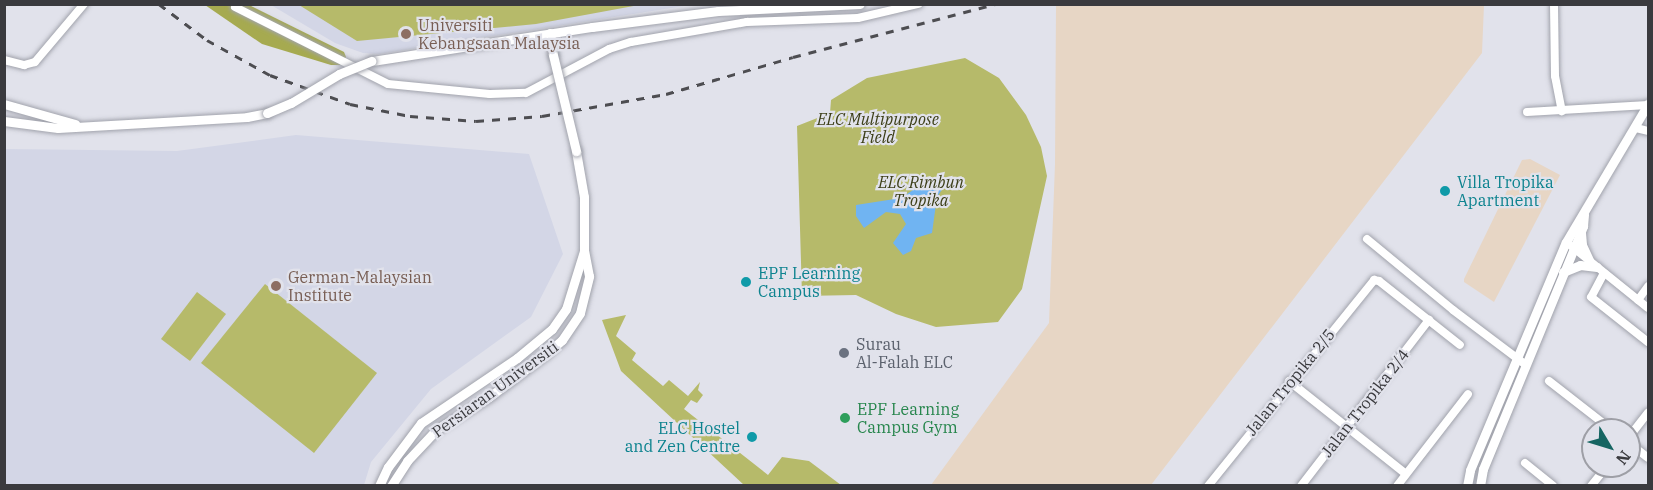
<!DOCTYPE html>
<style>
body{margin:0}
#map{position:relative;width:1653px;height:490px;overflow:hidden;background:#e1e2eb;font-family:"IBM Plex Serif",serif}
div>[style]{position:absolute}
.commercial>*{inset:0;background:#e7d6c5}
.built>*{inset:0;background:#d3d6e6}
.green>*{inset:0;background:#b6ba6a}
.forest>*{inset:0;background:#a6aa50}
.water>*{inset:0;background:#70b4f2}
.roads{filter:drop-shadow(0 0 2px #a1a3ac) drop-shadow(0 0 2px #a1a3ac)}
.minor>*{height:8px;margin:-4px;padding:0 4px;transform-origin:4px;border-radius:4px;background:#fff}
.tertiary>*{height:9px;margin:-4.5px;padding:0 4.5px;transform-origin:4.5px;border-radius:4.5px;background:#fff}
.rail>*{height:3px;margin-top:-1.5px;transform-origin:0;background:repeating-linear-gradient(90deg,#4d4d51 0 8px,transparent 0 16px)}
.bridges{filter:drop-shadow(0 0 2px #a1a3ac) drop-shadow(0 0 2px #a1a3ac)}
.tertiary-bridge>*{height:9px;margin:-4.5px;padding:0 4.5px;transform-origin:4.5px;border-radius:4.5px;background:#fff}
.dots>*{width:16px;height:16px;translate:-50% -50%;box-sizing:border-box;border:3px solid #e1e2eb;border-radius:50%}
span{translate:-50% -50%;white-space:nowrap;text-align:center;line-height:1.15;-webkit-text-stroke:4.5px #e1e2eb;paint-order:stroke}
.education-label{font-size:16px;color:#785e54}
.left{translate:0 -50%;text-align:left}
.park-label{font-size:16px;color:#3c3e17;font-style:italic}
.culture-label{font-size:16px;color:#0d838f}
.right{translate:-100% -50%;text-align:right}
.worship-label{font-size:16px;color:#5b616d}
.street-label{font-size:16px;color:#3a3a3e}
.leisure-label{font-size:16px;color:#27864d}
.frame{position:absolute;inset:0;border:6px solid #3a3a3e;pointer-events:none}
.north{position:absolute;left:1581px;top:418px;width:60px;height:60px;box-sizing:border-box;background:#e1e2eb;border:2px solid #9e9fa6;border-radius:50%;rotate:128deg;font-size:16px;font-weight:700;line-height:24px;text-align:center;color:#3a3a3e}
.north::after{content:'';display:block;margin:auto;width:21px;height:27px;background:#166562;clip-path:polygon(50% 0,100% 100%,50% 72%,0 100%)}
</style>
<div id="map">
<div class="commercial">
<i style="clip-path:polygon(1056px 5px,1484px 5px,1482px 53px,1151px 485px,931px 485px,1049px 323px,1055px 164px)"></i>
<i style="clip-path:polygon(1530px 159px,1560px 175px,1494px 302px,1464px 282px,1464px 279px,1522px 160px)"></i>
</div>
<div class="built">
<i style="clip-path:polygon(271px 5px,690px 5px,379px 54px,363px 53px,335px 43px)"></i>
<i style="clip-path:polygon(296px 135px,529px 154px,563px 254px,531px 317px,431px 389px,371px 462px,364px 485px,5px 486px,5px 149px,177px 151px)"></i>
</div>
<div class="green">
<i style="clip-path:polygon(299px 5px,299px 4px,639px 5px,536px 24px,357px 41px)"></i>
<i style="clip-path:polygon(965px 58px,999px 78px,1026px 115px,1041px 147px,1047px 176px,1022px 289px,998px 322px,936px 327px,896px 314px,856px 295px,802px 296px,797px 126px,830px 113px,831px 100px,867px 78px)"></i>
<i style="clip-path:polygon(265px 284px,377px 373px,314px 453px,201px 363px)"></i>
<i style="clip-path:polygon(197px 292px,226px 314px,190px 361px,161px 339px)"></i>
<i style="clip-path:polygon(626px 315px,616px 336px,636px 353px,632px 360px,663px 386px,669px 380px,688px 396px,700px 382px,698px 390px,703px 395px,697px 403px,691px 400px,684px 409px,768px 475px,782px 457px,809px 461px,841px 485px,744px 485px,621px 371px,602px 320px)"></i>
</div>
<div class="forest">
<i style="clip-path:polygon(205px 5px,249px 5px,344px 52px,346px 57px,340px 65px,331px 65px,262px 44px)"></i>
</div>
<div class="water">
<i style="clip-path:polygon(940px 178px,945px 185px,937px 197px,932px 233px,916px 238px,911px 251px,903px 255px,893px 243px,906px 224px,900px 214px,886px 212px,864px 228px,856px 216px,856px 205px,901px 198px,928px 180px)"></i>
</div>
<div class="roads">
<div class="minor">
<i style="left:1554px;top:4px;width:72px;rotate:89.2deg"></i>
<i style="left:1555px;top:76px;width:36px;rotate:79deg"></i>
<i style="left:235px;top:7px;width:171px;rotate:26.7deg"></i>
<i style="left:388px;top:84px;width:102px;rotate:5.6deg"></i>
<i style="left:490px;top:94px;width:36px;rotate:-2deg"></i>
<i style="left:526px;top:93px;width:94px;rotate:-27.9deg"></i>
<i style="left:609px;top:49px;width:23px;rotate:-18deg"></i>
<i style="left:631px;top:42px;width:118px;rotate:-9.8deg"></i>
<i style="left:747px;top:22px;width:111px;rotate:-2.1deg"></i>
<i style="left:858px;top:18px;width:62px;rotate:-13.1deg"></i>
<i style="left:4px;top:60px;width:21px;rotate:14deg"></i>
<i style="left:24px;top:65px;width:11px;rotate:-15deg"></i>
<i style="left:35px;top:62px;width:76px;rotate:-49.8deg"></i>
<i style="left:1527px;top:112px;width:121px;rotate:-3.3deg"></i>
<i style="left:1636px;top:128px;width:12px;rotate:14deg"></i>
<i style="left:1367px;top:239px;width:112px;rotate:39.5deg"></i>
<i style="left:1453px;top:310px;width:91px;rotate:37deg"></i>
<i style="left:1570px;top:245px;width:100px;rotate:38.9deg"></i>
<i style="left:1604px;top:273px;width:27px;rotate:118deg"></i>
<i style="left:1591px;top:297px;width:73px;rotate:38.3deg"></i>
<i style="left:1638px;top:300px;width:17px;rotate:-54deg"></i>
<i style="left:1289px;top:381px;width:149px;rotate:38.5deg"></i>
<i style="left:1549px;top:381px;width:80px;rotate:37.9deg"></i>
<i style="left:1629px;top:437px;width:31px;rotate:-52deg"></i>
<i style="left:1629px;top:443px;width:24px;rotate:38deg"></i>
<i style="left:1525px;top:463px;width:36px;rotate:39deg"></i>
<i style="left:1208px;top:486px;width:265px;rotate:-51.1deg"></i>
<i style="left:1374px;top:280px;width:5px;rotate:11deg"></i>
<i style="left:1379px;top:281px;width:103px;rotate:38.3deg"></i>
<i style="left:1301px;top:486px;width:210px;rotate:-52.4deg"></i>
<i style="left:1397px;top:486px;width:116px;rotate:-52.3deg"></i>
<i style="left:1591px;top:486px;width:26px;rotate:-51deg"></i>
</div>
<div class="tertiary">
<i style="left:550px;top:33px;width:22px;rotate:82deg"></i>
<i style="left:372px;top:61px;width:223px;rotate:-8.8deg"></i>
<i style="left:592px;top:27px;width:127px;rotate:-7.2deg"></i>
<i style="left:718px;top:11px;width:142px;rotate:-2.8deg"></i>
<i style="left:4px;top:104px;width:74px;rotate:15.7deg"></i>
<i style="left:4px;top:121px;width:54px;rotate:7.4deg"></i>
<i style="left:58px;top:128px;width:189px;rotate:-3.3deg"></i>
<i style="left:247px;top:117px;width:20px;rotate:-11deg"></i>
<i style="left:1581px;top:233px;width:12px;rotate:85deg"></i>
<i style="left:1582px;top:245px;width:19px;rotate:65deg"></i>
<i style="left:1563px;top:272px;width:18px;rotate:-22deg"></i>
<i style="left:1580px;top:265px;width:17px;rotate:7deg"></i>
<i style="left:379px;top:486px;width:21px;rotate:-65deg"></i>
<i style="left:388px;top:467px;width:55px;rotate:-53.1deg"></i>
<i style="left:421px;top:423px;width:116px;rotate:-34.1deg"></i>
<i style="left:517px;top:358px;width:45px;rotate:-39.6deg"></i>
<i style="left:552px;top:329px;width:24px;rotate:-55deg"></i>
<i style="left:566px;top:309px;width:61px;rotate:-72.8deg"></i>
<i style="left:391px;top:486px;width:30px;rotate:-57deg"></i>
<i style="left:407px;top:461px;width:44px;rotate:-46.8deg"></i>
<i style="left:437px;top:429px;width:61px;rotate:-31.6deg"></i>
<i style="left:489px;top:397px;width:71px;rotate:-37deg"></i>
<i style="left:546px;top:354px;width:21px;rotate:-41deg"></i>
<i style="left:562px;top:340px;width:32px;rotate:-56deg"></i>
<i style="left:580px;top:313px;width:38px;rotate:-76deg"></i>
<i style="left:589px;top:276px;width:25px;rotate:-101deg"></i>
<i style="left:584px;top:251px;width:54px;rotate:-90deg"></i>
<i style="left:584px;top:197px;width:47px;rotate:-99.9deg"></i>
<i style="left:1467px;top:486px;width:16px;rotate:-79deg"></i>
<i style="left:1470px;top:470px;width:247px;rotate:-67.2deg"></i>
<i style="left:1566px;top:242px;width:161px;rotate:-59.3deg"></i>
<i style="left:1480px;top:486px;width:17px;rotate:-80deg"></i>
<i style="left:1483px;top:469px;width:263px;rotate:-67.6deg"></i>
<i style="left:1583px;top:226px;width:12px;rotate:-85deg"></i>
</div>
</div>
<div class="rail">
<i style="left:159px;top:4px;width:60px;rotate:36.9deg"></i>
<i style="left:207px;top:40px;width:72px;rotate:29.1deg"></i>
<i style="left:270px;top:75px;width:85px;rotate:19.9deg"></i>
<i style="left:350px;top:104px;width:61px;rotate:11.3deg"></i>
<i style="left:410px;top:116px;width:66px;rotate:4.3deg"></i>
<i style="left:476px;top:121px;width:66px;rotate:-4.3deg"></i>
<i style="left:542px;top:116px;width:126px;rotate:-10.1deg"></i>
<i style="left:666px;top:94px;width:132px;rotate:-16.2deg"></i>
<i style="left:793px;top:57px;width:209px;rotate:-14.7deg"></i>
</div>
<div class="bridges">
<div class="tertiary-bridge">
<i style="left:553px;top:55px;width:99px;rotate:76.5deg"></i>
<i style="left:267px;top:113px;width:26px;rotate:-23deg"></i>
<i style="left:291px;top:103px;width:56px;rotate:-31.1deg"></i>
<i style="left:339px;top:74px;width:35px;rotate:-22deg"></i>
</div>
</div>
<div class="dots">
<i style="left:406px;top:34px;background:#8d6e63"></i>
<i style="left:1445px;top:191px;background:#0f9aa8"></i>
<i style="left:746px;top:282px;background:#0f9aa8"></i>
<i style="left:276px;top:286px;background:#8d6e63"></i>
<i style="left:844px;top:353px;background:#6b7280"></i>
<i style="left:845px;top:418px;background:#2e9e5b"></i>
<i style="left:752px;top:437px;background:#0f9aa8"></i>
</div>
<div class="education-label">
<span class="left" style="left:418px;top:34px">Universiti<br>Kebangsaan Malaysia</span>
<span class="left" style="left:288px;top:286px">German-Malaysian<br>Institute</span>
</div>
<div class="park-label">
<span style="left:878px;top:128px">ELC Multipurpose<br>Field</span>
<span style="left:921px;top:191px">ELC Rimbun<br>Tropika</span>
</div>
<div class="culture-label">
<span class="left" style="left:1457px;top:191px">Villa Tropika<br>Apartment</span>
<span class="left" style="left:758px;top:282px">EPF Learning<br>Campus</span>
<span class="right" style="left:740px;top:437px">ELC Hostel<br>and Zen Centre</span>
</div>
<div class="worship-label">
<span class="left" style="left:856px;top:353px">Surau<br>Al-Falah ELC</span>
</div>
<div class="street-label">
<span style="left:1290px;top:382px;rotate:-51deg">Jalan Tropika 2/5</span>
<span style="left:495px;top:389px;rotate:-36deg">Persiaran Universiti</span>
<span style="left:1365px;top:403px;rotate:-52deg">Jalan Tropika 2/4</span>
</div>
<div class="leisure-label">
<span class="left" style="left:857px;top:418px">EPF Learning<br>Campus Gym</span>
</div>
<div class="frame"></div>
<div class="north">N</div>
</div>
